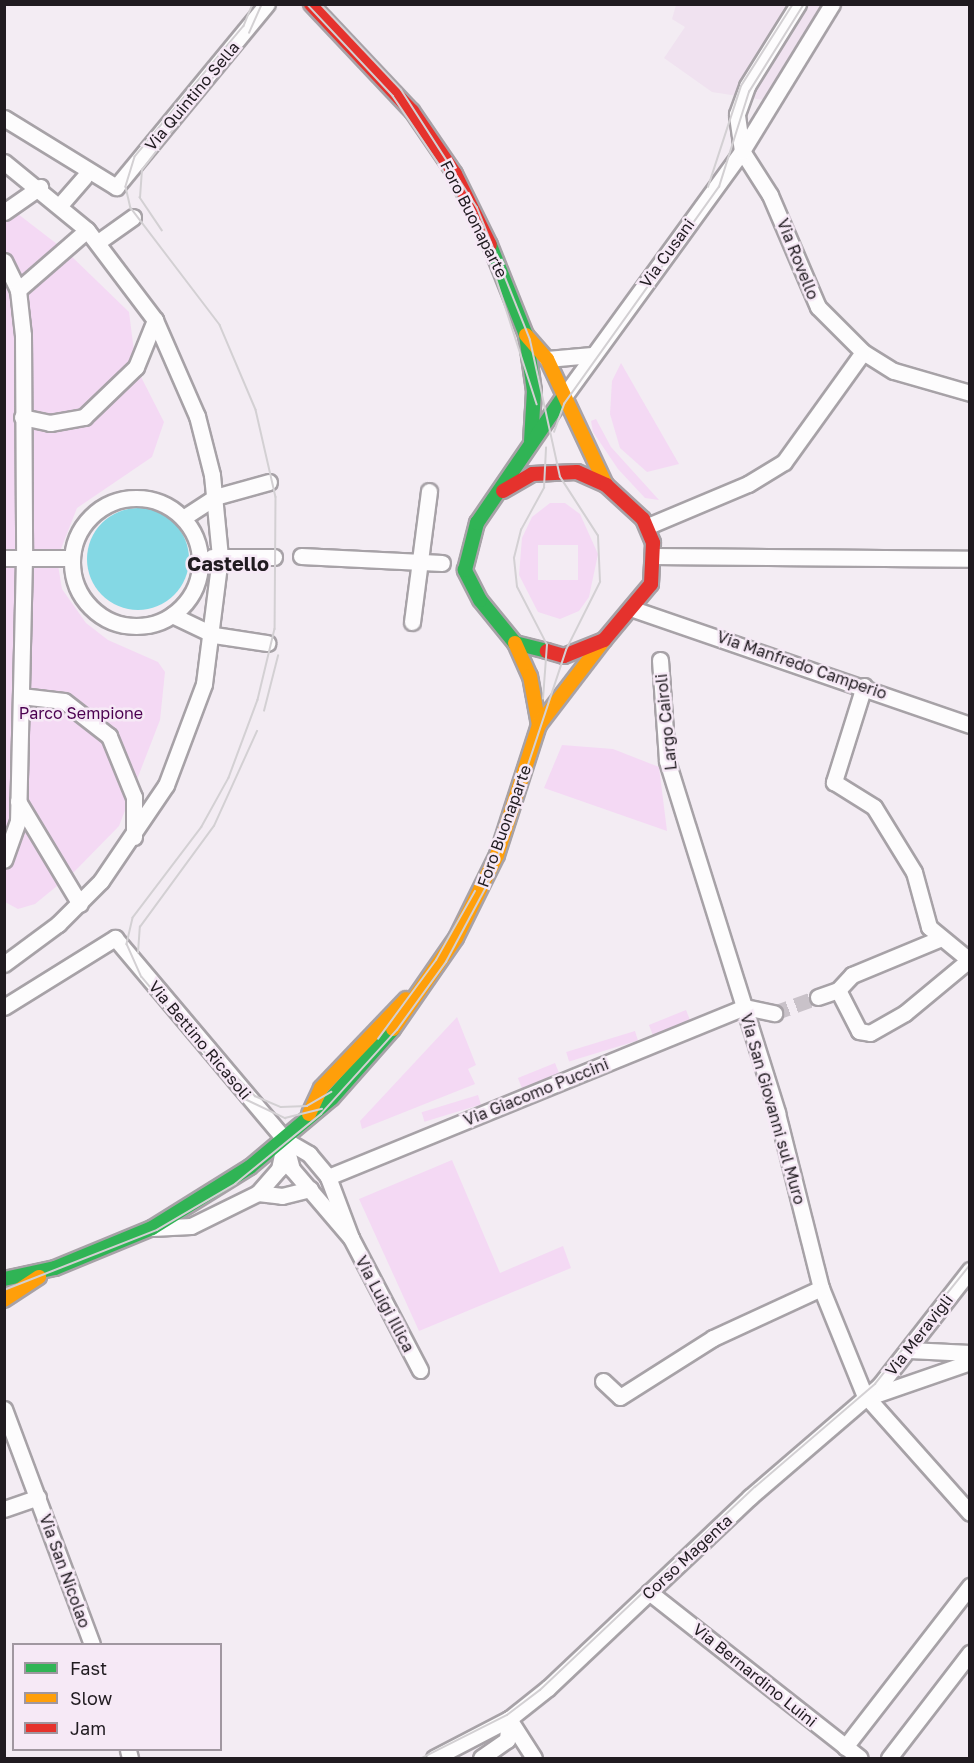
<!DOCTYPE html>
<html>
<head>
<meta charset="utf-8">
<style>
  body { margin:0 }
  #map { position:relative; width:974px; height:1763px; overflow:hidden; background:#f3ecf3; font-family:"Golos Text",sans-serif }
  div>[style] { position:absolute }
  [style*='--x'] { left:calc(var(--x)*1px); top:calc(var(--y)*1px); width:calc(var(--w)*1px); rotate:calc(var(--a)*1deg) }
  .built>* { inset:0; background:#f0e2f0 }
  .green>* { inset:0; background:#f4d9f4; transform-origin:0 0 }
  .water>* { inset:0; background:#84d8e4 }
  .round { border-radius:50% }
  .street-tunnel>* { height:15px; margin-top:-7.5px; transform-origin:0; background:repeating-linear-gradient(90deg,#c9c2c9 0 15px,transparent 0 23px) }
  .roads { filter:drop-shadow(2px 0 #a7a2a7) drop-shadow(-2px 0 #a7a2a7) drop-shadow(0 2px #a7a2a7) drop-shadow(0 -2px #a7a2a7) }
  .street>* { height:15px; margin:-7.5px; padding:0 7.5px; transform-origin:7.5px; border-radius:7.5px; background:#fdfcfd }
  .street>.ring { margin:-7.5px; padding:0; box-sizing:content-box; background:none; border:15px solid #fdfcfd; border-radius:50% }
  .fast>* { height:14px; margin:-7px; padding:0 7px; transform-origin:7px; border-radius:7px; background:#30b455 }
  .slow>* { height:14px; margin:-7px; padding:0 7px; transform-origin:7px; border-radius:7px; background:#ff9f0a }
  .jam>* { height:14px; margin:-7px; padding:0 7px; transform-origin:7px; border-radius:7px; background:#e5322d }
  .tram>* { height:1.5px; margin:-0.75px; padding:0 0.75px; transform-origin:0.75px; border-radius:0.75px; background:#d3d0d3 }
  span { translate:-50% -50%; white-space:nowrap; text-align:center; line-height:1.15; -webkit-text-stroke:5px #f6e9f6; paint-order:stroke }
  .street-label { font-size:16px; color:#201b20 }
  .park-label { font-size:16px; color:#4b0050 }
  .quarter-label { font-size:20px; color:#201b20; font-weight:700 }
  .frame { position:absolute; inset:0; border:6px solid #201b20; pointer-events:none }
  .legend { position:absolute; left:12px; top:1643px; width:210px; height:108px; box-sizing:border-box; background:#f6e9f6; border:2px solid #a097a0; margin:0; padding:8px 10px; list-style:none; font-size:18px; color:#201b20 }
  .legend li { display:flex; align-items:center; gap:12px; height:30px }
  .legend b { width:30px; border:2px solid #a097a0 }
</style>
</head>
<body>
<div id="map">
  <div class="built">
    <div style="clip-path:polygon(676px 5px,831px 5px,770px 101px,712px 92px,664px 58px,685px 27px,672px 19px)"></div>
  </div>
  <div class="green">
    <div style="clip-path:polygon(5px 204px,66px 251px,129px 312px,136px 367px,164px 422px,152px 457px,77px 508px,57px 559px,62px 589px,86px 623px,108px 640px,158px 662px,165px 672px,160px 720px,119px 826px,74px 872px,35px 904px,18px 909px,5px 902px)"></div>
    <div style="clip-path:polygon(621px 363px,679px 464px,647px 472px,620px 448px,610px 414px,612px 381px)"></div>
    <div style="clip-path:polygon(596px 419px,611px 447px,659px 500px,645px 498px,618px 469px,593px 432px,591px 421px)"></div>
    <div style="clip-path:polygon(evenodd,550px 503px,565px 503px,580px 514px,598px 554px,589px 597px,579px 611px,560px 619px,538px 612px,519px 575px,522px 538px,532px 517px,550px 503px,538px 545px,578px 545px,578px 580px,538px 580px,538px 545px)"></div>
    <div style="clip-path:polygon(562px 745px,613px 749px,659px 767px,667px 831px,544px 788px)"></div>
    <div style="left:686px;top:1010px;width:11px;height:40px;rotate:68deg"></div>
    <div style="clip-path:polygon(457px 1017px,476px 1065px,468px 1069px,475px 1084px,362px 1129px,360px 1121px)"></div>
    <div style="left:635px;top:1031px;width:10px;height:72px;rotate:73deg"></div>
    <div style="left:555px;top:1063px;width:11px;height:40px;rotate:68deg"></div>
    <div style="left:478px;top:1095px;width:10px;height:59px;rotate:73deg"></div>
    <div style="clip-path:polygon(452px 1160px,500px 1273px,563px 1246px,571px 1268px,419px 1331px,359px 1199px)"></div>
  </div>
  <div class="water">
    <div class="round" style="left:87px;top:508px;width:102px;height:102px"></div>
  </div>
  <div class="street-tunnel">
    <div style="--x:774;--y:1013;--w:47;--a:-20"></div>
  </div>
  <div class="roads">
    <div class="street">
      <div style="--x:4;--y:118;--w:132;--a:31.6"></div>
      <div style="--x:116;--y:187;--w:237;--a:-50.5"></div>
      <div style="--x:742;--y:151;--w:52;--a:57.5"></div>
      <div style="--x:770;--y:195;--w:122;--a:66.8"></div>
      <div style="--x:818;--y:307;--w:64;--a:45"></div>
      <div style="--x:863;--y:352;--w:36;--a:32"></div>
      <div style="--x:894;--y:371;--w:79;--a:16.1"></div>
      <div style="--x:742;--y:151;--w:37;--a:-98"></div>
      <div style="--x:737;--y:114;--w:30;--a:-70"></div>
      <div style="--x:747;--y:86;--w:97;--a:-58.1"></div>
      <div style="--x:4;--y:162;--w:107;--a:39.3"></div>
      <div style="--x:87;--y:230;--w:113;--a:52.9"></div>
      <div style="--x:155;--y:320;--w:105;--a:66.4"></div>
      <div style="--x:197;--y:416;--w:61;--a:75.7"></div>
      <div style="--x:212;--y:475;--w:82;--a:84.4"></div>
      <div style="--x:220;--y:557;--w:128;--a:97.2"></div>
      <div style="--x:204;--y:684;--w:108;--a:110.6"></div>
      <div style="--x:166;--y:785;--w:116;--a:124.1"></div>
      <div style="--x:101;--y:881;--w:61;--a:135"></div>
      <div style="--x:58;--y:924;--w:67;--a:143.5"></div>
      <div style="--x:60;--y:205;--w:37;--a:-49"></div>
      <div style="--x:4;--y:212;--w:44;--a:-34.8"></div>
      <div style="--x:98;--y:242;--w:43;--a:-35.5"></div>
      <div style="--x:4;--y:261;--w:32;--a:64"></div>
      <div style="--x:18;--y:290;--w:45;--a:83.7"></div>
      <div style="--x:23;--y:335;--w:223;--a:89.7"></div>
      <div style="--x:24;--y:558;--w:263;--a:91.3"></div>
      <div style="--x:18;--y:821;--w:41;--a:109.7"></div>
      <div style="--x:18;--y:290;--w:91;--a:-41"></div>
      <div style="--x:547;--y:359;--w:45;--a:-5.1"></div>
      <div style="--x:562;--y:399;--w:306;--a:-54"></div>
      <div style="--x:742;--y:151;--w:172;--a:-58.5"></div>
      <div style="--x:22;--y:417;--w:29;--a:12"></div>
      <div style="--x:50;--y:423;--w:35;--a:-10"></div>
      <div style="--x:84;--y:417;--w:72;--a:-43.9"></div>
      <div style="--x:136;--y:367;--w:51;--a:-68"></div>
      <div class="ring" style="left:72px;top:498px;width:113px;height:113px"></div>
      <div style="--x:183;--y:518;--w:38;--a:-33"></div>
      <div style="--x:215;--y:497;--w:56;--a:-15.5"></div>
      <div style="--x:648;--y:526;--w:108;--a:-22.8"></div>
      <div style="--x:748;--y:484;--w:42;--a:-31.4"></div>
      <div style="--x:784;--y:462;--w:135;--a:-54.3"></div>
      <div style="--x:301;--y:556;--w:141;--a:2.8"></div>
      <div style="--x:653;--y:556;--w:317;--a:0.5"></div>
      <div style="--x:212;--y:557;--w:62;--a:0"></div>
      <div style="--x:4;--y:558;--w:68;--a:0"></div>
      <div style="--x:633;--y:609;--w:356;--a:19"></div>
      <div style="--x:172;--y:615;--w:47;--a:25.5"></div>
      <div style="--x:214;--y:635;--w:54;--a:8.6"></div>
      <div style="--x:412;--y:622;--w:132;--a:-82.6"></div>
      <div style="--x:660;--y:660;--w:101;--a:86"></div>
      <div style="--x:667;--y:761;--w:369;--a:72.6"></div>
      <div style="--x:777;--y:1113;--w:180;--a:75.9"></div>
      <div style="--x:821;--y:1288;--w:114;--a:67.9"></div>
      <div style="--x:864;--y:1394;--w:159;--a:48.3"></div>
      <div style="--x:864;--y:686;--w:101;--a:107.4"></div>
      <div style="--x:834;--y:782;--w:47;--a:32"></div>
      <div style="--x:874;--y:807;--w:76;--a:58.4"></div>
      <div style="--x:914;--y:872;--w:57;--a:74.7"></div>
      <div style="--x:929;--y:927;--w:52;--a:39.5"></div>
      <div style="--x:21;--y:696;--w:43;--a:6.6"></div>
      <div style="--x:64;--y:701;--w:57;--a:37.9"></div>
      <div style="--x:109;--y:736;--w:66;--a:67.7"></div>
      <div style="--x:134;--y:797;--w:40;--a:90"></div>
      <div style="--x:18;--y:801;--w:120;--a:59"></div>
      <div style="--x:838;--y:990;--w:46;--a:62.9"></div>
      <div style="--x:859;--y:1031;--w:11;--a:10"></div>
      <div style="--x:870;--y:1033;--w:40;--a:-29.7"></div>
      <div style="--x:905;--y:1013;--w:85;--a:-39.7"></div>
      <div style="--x:818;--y:997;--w:21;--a:-19"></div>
      <div style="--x:838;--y:990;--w:21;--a:-47"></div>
      <div style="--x:852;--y:975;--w:94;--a:-22.5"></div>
      <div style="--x:4;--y:1007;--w:131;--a:-31.9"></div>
      <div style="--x:115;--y:938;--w:264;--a:49.9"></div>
      <div style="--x:285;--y:1140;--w:28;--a:30"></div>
      <div style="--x:309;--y:1154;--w:30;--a:50"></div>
      <div style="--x:328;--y:1177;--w:65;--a:69.3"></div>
      <div style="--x:351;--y:1238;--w:149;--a:62.4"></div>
      <div style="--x:745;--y:1007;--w:30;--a:12"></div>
      <div style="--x:286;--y:1147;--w:23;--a:75"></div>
      <div style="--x:292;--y:1169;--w:91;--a:49.5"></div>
      <div style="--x:328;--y:1177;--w:450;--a:-22.2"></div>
      <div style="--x:258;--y:1193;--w:24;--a:7"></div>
      <div style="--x:282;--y:1196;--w:29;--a:-14"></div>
      <div style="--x:152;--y:1228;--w:39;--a:-3"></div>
      <div style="--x:191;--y:1226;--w:75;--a:-26.2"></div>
      <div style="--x:258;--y:1193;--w:32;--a:-49"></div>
      <div style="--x:279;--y:1169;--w:30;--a:-78"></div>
      <div style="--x:909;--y:1350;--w:61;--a:2.8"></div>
      <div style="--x:603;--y:1381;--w:23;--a:43"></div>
      <div style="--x:620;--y:1397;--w:110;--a:-32.4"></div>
      <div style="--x:713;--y:1338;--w:119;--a:-24.8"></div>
      <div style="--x:872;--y:1396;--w:104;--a:-19.1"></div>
      <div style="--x:4;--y:1409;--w:251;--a:69.5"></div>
      <div style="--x:4;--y:1509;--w:36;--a:-19"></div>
      <div style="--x:649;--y:1592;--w:268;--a:38.2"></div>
      <div style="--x:509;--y:1719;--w:46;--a:57.3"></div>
      <div style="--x:845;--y:1747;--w:204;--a:-52.2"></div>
      <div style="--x:128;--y:1750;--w:8;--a:76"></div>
      <div style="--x:434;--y:1758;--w:85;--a:-27.5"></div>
      <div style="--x:509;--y:1719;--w:50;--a:-38.5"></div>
      <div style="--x:548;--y:1688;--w:278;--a:-43.4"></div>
      <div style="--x:750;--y:1497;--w:172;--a:-40.7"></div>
      <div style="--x:880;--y:1385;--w:146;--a:-52"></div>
      <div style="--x:481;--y:1758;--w:32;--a:-35"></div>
      <div style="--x:507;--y:1740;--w:21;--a:-85"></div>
      <div style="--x:889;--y:1758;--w:133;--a:-52.4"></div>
    </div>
    <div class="fast">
      <div style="--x:490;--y:245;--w:97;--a:68.2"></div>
      <div style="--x:526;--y:335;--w:57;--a:81.9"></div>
      <div style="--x:534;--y:391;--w:50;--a:93.4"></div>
      <div style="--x:547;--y:651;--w:33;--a:-166"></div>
      <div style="--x:515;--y:643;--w:55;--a:-129.1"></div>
      <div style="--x:480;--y:600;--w:34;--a:-117"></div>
      <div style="--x:465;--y:570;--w:49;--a:-75.7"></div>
      <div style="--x:477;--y:523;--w:150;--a:-55.6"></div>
      <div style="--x:4;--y:1279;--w:52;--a:-12.2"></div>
      <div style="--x:55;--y:1268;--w:105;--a:-22.4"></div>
      <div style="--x:152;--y:1228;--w:115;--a:-31.9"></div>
      <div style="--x:250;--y:1167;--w:107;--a:-40.1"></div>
      <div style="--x:332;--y:1098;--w:92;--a:-48.5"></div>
    </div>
    <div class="slow">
      <div style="--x:526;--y:335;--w:32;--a:49"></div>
      <div style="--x:547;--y:359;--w:139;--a:64.9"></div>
      <div style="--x:515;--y:643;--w:36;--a:66"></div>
      <div style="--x:530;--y:676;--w:50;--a:79.6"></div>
      <div style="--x:393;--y:1029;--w:111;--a:-55.3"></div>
      <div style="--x:456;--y:938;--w:93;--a:-63.7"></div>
      <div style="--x:497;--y:855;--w:137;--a:-72.1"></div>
      <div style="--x:539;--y:725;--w:107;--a:-52.6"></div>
      <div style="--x:309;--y:1114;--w:29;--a:-65"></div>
      <div style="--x:321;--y:1088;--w:123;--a:-46.3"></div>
      <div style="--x:4;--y:1300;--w:42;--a:-33.3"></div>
    </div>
    <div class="jam">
      <div style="--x:311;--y:4;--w:147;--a:46.7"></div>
      <div style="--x:412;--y:111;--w:76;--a:55.7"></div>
      <div style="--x:455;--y:174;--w:79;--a:63.8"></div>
      <div style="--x:503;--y:491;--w:34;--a:-30"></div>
      <div style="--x:532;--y:474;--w:45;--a:-2.5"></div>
      <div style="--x:577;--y:472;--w:32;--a:24"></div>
      <div style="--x:606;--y:485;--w:50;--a:42.6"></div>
      <div style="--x:643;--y:519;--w:26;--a:67"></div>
      <div style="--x:653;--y:543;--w:41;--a:92.8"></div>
      <div style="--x:651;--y:584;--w:73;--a:130"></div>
      <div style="--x:604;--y:640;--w:43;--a:158.2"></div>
      <div style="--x:564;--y:656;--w:18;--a:-164"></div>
    </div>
  </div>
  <div class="tram">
    <div style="--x:253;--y:4;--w:24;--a:112"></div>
    <div style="--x:244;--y:26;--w:170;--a:129.8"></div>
    <div style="--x:135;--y:157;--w:31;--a:107"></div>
    <div style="--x:126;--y:187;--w:22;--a:77"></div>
    <div style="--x:131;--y:208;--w:147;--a:52.7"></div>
    <div style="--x:220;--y:325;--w:92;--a:67"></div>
    <div style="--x:256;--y:410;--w:89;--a:77.1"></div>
    <div style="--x:276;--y:497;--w:132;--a:90.4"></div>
    <div style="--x:275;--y:629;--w:73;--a:103.5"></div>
    <div style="--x:258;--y:700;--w:83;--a:110.4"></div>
    <div style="--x:229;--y:778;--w:56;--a:118.9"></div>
    <div style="--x:202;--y:827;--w:114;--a:127.2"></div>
    <div style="--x:133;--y:918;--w:27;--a:103"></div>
    <div style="--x:127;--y:944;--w:36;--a:66"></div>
    <div style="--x:142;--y:977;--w:158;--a:50.1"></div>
    <div style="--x:243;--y:1098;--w:47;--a:25.5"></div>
    <div style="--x:285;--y:1118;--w:38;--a:-14"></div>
    <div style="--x:307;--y:4;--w:126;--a:46.9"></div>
    <div style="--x:393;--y:96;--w:89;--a:56"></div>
    <div style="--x:443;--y:170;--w:113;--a:63.2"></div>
    <div style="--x:494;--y:271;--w:140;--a:72.1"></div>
    <div style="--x:969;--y:4;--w:1;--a:45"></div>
    <div style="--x:249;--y:33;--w:32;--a:-66"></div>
    <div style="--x:708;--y:187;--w:106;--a:-71.9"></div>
    <div style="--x:741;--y:86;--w:97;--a:-57.6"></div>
    <div style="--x:162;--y:231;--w:40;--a:-124"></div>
    <div style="--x:140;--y:198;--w:28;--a:-86"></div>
    <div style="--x:142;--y:170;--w:131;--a:-52.4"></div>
    <div style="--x:554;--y:432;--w:30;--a:-70"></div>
    <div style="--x:564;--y:404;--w:267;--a:-54.5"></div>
    <div style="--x:719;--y:187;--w:100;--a:-72.5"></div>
    <div style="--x:749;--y:92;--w:104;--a:-58"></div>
    <div style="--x:543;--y:699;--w:54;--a:-85.8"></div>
    <div style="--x:547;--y:645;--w:65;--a:-117.3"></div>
    <div style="--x:517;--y:587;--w:29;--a:-96"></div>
    <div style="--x:514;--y:558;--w:29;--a:-76"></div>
    <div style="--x:521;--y:530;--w:48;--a:-61.3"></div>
    <div style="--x:544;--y:488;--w:40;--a:-87.1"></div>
    <div style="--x:264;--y:711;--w:57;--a:-75.7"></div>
    <div style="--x:138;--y:953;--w:26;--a:-86"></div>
    <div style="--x:140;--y:927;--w:125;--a:-53.8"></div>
    <div style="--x:214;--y:826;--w:104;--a:-65.6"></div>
    <div style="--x:378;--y:1039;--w:98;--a:-53.7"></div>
    <div style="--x:436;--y:960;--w:79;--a:-60.5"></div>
    <div style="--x:233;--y:1073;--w:32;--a:46"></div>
    <div style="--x:255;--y:1096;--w:28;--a:23"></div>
    <div style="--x:281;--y:1107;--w:26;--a:-2"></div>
    <div style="--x:307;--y:1106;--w:28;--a:-30"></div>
    <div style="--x:4;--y:1290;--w:164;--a:-21.4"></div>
    <div style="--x:157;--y:1230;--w:91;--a:-30.5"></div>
    <div style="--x:235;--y:1184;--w:111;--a:-39.1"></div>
    <div style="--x:321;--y:1114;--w:113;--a:-47.9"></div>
    <div style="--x:397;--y:1030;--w:84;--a:-54.2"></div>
    <div style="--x:446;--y:962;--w:93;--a:-61.8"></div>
    <div style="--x:490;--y:880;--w:242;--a:-71.7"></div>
    <div style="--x:566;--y:650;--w:76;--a:-63.4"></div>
    <div style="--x:600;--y:582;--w:46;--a:-92.5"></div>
    <div style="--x:598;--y:536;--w:70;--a:-122.8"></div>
    <div style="--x:560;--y:477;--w:140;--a:-102.4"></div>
    <div style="--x:530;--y:340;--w:142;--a:-111.9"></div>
    <div style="--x:477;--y:208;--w:140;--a:-122.8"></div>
    <div style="--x:401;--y:90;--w:118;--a:-133.3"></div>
    <div style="--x:422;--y:1758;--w:95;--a:-26.8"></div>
    <div style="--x:507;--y:1715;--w:41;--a:-37.1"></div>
    <div style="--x:540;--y:1690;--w:296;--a:-43.4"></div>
    <div style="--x:755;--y:1487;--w:158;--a:-40.6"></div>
    <div style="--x:875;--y:1384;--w:152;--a:-51.4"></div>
  </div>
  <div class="street-label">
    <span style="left:192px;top:96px;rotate:-50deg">Via Quintino Sella</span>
    <span style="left:474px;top:219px;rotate:63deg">Foro Buonaparte</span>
    <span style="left:667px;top:253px;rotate:-54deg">Via Cusani</span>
    <span style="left:798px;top:259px;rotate:68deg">Via Rovello</span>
    <span style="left:802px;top:665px;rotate:19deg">Via Manfredo Camperio</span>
    <span style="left:666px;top:722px;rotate:-96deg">Largo Cairoli</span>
    <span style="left:504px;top:826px;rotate:-70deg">Foro Buonaparte</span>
    <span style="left:200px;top:1040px;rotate:50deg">Via Bettino Ricasoli</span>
    <span style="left:536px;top:1092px;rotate:-22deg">Via Giacomo Puccini</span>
    <span style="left:773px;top:1109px;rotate:74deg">Via San Giovanni sul Muro</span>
    <span style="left:385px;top:1304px;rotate:62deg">Via Luigi Illica</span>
    <span style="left:919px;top:1335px;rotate:-52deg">Via Meravigli</span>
    <span style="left:687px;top:1557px;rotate:-43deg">Corso Magenta</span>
    <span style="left:65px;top:1571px;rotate:70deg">Via San Nicolao</span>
    <span style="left:755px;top:1675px;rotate:39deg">Via Bernardino Luini</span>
  </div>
  <div class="park-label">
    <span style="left:81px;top:713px">Parco Sempione</span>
  </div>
  <div class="quarter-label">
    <span style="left:228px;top:563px">Castello</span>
  </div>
  <div class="frame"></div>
  <ul class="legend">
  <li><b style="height:8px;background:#30b455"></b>Fast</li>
  <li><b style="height:8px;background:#ff9f0a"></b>Slow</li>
  <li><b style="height:8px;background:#e5322d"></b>Jam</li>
  </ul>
</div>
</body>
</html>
